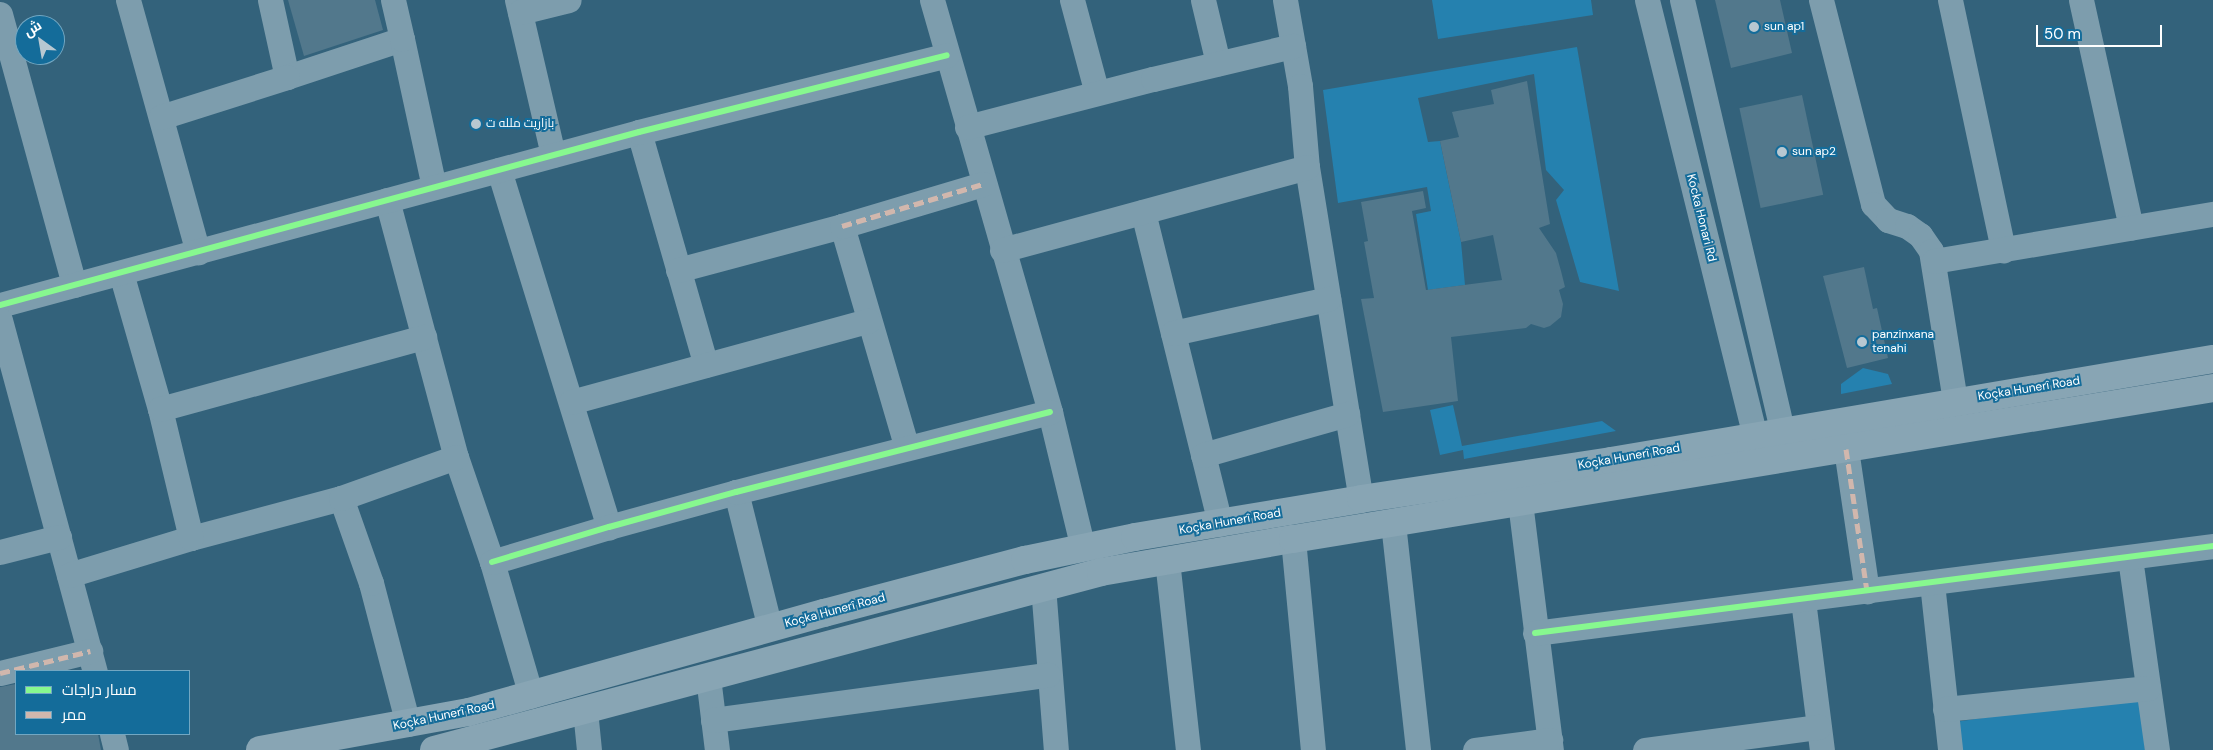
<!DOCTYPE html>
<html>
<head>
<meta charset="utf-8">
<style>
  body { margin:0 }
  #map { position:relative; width:2213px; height:750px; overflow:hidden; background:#33627b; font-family:"DM Sans",Cairo,sans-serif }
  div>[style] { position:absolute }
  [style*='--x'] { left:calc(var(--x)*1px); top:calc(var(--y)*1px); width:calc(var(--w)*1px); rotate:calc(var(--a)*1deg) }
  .green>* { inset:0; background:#2581af }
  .building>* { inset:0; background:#52788c; transform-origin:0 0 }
  .minor>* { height:25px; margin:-12.5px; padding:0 12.5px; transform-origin:12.5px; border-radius:12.5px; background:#7d9dad }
  .major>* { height:28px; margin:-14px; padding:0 14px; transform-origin:14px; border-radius:14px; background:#88a5b4 }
  .quiet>* { height:5px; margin-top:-2.5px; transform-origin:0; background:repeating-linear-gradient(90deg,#d1b7ad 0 10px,transparent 0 15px) }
  .cycleway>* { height:6px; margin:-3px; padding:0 3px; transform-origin:3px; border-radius:3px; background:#87f88f }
  .dots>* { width:14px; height:14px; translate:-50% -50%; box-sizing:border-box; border:2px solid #146c9a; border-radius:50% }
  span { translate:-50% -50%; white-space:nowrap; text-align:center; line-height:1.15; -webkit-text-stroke:4px #146c9a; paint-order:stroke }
  .poi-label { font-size:12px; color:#fff }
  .left { translate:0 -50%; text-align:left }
  .street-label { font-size:12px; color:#fff }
  .legend { position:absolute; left:15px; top:670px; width:175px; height:65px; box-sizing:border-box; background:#146c9a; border:1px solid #72a7c2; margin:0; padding:6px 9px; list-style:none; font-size:15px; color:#fff }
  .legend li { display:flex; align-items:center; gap:10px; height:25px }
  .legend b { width:25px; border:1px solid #72a7c2 }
  .north { position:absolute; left:15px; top:15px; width:50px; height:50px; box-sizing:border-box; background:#146c9a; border:1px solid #72a7c2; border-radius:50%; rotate:328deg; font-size:14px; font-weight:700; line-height:20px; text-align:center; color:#fff }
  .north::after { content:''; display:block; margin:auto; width:18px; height:22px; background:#b8c8d1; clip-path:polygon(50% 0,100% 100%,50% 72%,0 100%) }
  .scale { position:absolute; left:2036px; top:25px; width:126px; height:22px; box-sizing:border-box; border:2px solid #fff; border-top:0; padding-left:6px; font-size:15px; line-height:18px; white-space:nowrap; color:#fff; -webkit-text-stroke:4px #146c9a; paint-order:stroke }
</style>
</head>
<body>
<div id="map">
  <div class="green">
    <div style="clip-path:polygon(1432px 0,1591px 0,1593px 15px,1438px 39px)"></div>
    <div style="clip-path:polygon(1577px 47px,1619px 291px,1580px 282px,1556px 200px,1564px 190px,1546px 170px,1534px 74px,1418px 98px,1428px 142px,1440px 141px,1461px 242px,1465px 285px,1428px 290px,1416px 214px,1431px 211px,1427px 187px,1338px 203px,1323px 90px)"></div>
    <div style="clip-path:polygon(1863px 368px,1888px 374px,1892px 384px,1841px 394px,1841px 384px)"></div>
    <div style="clip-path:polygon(1453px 405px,1462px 446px,1602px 421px,1616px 431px,1464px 459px,1463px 450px,1440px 455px,1430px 410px)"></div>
    <div style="clip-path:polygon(2140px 695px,2145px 750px,1959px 750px,1955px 722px)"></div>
  </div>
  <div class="building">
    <div style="clip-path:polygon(288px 0,375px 0,383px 30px,304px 56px)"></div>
    <div style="clip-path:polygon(1715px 0,1780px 0,1792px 53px,1731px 68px)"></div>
    <div style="clip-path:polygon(1527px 81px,1550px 224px,1539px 228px,1556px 253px,1561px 271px,1565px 287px,1559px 290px,1563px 304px,1561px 317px,1550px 326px,1544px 328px,1531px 324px,1526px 328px,1451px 337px,1458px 401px,1383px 412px,1361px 299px,1374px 298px,1364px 242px,1368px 241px,1361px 202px,1423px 191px,1426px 208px,1412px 211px,1426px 290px,1502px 280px,1493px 235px,1461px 242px,1440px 141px,1459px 137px,1452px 112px,1494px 104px,1491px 90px)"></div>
    <div style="left:1802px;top:95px;width:102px;height:64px;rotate:78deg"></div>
    <div style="clip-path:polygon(1864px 267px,1873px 309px,1877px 308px,1888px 358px,1847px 368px,1823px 276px)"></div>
    <div style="clip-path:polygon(16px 684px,16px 734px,98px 734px,101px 750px,0 750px,0 687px)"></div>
  </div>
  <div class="minor">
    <div style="--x:128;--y:0;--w:262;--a:74.5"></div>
    <div style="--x:270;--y:0;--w:79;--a:77.6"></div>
    <div style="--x:287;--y:77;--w:121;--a:-18.3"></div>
    <div style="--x:402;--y:39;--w:151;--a:77.8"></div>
    <div style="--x:393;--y:0;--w:40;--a:77"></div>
    <div style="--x:517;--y:0;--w:159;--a:76.9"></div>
    <div style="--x:932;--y:0;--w:429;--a:74"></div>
    <div style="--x:1050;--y:412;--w:140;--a:76.4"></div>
    <div style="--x:1072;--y:0;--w:96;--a:75"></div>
    <div style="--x:1203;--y:0;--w:65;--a:76.6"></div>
    <div style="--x:1285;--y:0;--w:87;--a:80.1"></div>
    <div style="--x:1300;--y:86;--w:81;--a:85.1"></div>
    <div style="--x:1307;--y:167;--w:336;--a:80.8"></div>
    <div style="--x:1647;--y:0;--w:448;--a:76.1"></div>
    <div style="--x:1682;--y:0;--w:442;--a:76.9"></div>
    <div style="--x:1821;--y:0;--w:211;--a:75.7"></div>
    <div style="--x:1873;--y:204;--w:22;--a:47"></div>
    <div style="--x:1888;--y:220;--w:20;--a:18"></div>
    <div style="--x:1907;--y:226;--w:16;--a:35"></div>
    <div style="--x:1920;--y:235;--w:19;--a:55"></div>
    <div style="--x:1931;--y:251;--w:152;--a:80.9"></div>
    <div style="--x:1950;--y:0;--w:256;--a:78"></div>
    <div style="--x:2081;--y:0;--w:233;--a:77.6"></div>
    <div style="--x:520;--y:12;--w:50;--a:-13.8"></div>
    <div style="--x:0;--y:14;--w:281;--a:74.7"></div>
    <div style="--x:161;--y:117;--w:132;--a:-17.6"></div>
    <div style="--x:967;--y:127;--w:192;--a:-14.5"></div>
    <div style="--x:1153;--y:79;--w:144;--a:-13.3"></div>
    <div style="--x:639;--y:132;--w:242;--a:74"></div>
    <div style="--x:499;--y:170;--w:374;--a:72.9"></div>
    <div style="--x:387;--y:200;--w:266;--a:75"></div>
    <div style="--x:456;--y:457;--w:111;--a:71.1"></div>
    <div style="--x:492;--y:562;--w:139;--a:73.7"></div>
    <div style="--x:1143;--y:212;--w:321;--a:76.1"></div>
    <div style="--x:842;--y:226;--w:231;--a:73.7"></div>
    <div style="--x:1002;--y:250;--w:316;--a:-15.2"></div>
    <div style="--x:1934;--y:261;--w:283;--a:-9.6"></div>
    <div style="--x:678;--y:270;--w:170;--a:-15"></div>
    <div style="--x:842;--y:226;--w:147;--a:-16.6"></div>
    <div style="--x:121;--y:273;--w:141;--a:74"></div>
    <div style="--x:0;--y:305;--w:662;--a:-15.15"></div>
    <div style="--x:639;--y:132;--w:317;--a:-14"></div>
    <div style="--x:0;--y:320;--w:364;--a:74.9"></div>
    <div style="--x:1173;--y:333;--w:159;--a:-12.4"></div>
    <div style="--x:571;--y:402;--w:308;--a:-15.3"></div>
    <div style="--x:1846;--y:449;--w:144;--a:81.6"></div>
    <div style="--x:1203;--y:455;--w:150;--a:-15.9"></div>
    <div style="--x:736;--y:492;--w:140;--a:76"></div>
    <div style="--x:1520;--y:502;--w:250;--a:82.9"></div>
    <div style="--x:1393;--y:523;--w:228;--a:83.7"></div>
    <div style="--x:191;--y:538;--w:155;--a:-14.9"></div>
    <div style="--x:1293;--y:539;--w:212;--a:84.6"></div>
    <div style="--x:0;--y:552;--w:61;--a:-14.3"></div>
    <div style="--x:2130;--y:558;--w:194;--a:82"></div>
    <div style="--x:1167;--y:560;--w:191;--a:83.7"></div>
    <div style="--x:492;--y:562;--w:122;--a:-16.7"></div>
    <div style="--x:609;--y:527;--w:132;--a:-15.4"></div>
    <div style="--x:736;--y:492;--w:324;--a:-14.3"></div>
    <div style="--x:69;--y:575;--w:127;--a:-16.9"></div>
    <div style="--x:191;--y:538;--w:133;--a:-103.5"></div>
    <div style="--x:160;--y:409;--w:274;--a:-15.3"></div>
    <div style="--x:1932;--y:583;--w:168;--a:83.8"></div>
    <div style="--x:1043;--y:586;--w:165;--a:85.5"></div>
    <div style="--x:1803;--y:600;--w:151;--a:82.8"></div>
    <div style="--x:1535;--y:633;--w:684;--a:-7.31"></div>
    <div style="--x:0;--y:673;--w:93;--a:-13.7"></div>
    <div style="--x:708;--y:677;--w:74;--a:83"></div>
    <div style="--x:1945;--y:709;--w:204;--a:-5.9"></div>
    <div style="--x:585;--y:710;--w:40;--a:84.3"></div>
    <div style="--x:713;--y:720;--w:338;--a:-7.7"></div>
    <div style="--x:408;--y:724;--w:146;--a:-104.7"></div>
    <div style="--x:371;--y:583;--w:90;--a:-109.4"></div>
    <div style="--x:341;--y:498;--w:122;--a:-19.6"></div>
    <div style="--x:112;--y:734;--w:16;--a:76"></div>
    <div style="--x:1475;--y:750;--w:76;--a:-7.6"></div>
    <div style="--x:1645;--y:750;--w:175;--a:-7.6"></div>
  </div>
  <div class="major">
    <div style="--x:260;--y:750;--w:212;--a:-10.3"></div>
    <div style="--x:469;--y:712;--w:369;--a:-15.6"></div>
    <div style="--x:824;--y:613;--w:208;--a:-14.8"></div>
    <div style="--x:1025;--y:560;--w:112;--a:-11.8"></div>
    <div style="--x:1135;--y:537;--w:229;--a:-9.5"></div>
    <div style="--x:1361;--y:499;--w:253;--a:-8.6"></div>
    <div style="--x:1611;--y:461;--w:611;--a:-9.62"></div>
    <div style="--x:434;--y:750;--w:690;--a:-14.94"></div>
    <div style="--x:1101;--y:572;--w:195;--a:-9.8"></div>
    <div style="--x:1293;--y:539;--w:932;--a:-9.32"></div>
  </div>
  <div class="quiet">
    <div style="--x:842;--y:226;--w:147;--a:-16.6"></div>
    <div style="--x:1846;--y:449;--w:144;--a:81.6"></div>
    <div style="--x:0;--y:673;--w:93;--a:-13.7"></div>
  </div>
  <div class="cycleway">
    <div style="--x:0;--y:305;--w:662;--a:-15.15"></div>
    <div style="--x:639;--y:132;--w:317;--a:-14"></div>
    <div style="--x:492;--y:562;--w:122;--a:-16.7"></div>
    <div style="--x:609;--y:527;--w:132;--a:-15.4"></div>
    <div style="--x:736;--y:492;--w:324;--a:-14.3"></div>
    <div style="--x:1535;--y:633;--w:684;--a:-7.31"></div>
  </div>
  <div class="dots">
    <div style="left:1754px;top:27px;background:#b8c8d1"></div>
    <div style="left:476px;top:124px;background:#b8c8d1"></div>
    <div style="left:1782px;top:152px;background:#b8c8d1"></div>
    <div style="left:1862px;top:342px;background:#b8c8d1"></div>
  </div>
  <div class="poi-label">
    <span class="left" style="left:1764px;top:27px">sun ap1</span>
    <span class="left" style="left:486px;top:124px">بازاريت ملله ت</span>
    <span class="left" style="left:1792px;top:152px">sun ap2</span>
    <span class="left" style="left:1872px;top:342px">panzinxana<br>tenahi</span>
  </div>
  <div class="street-label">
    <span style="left:1701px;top:218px;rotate:76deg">Kocka Honari Rd</span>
    <span style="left:2029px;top:389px;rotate:-9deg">Koçka Hunerî Road</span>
    <span style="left:1629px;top:457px;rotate:-10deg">Koçka Hunerî Road</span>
    <span style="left:1230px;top:522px;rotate:-10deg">Koçka Hunerî Road</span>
    <span style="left:835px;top:611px;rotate:-15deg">Koçka Hunerî Road</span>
    <span style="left:444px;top:716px;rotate:-12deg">Koçka Hunerî Road</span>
  </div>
  <ul class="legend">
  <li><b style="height:6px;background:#87f88f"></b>مسار دراجات</li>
  <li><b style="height:6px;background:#d1b7ad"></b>ممر</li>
  </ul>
  <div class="north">ش</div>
  <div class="scale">50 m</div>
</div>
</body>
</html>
